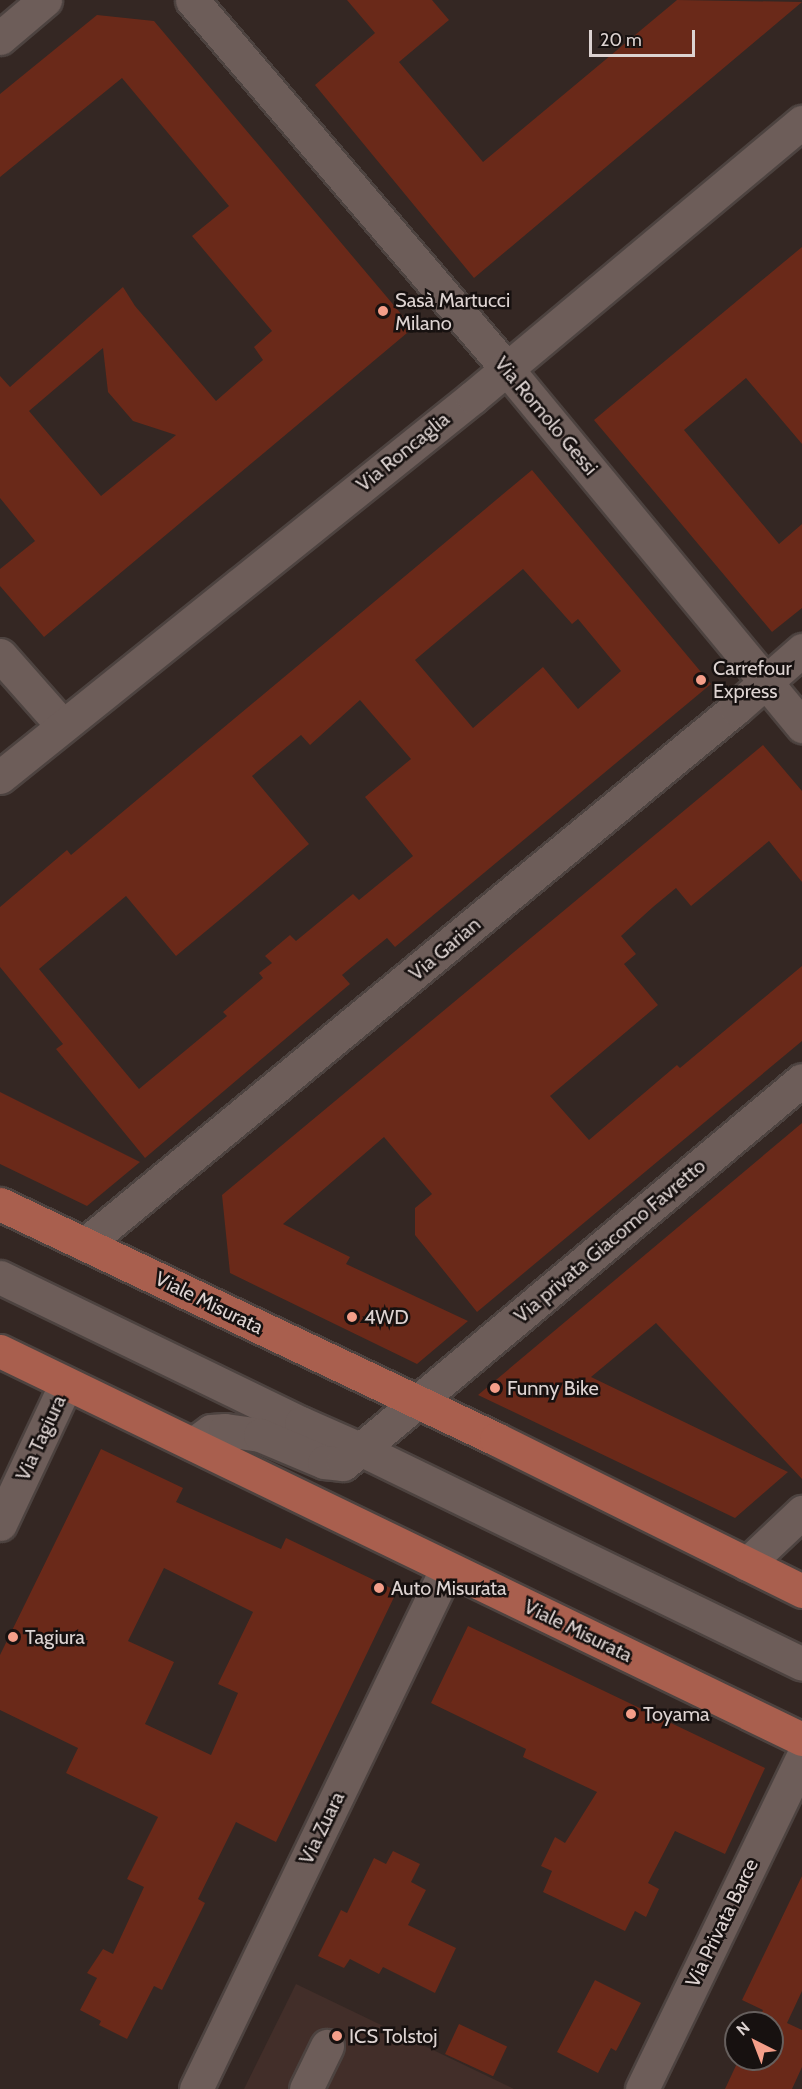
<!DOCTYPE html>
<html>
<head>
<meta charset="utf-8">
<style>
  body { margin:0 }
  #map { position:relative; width:802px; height:2089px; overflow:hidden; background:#342723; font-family:Cabin,sans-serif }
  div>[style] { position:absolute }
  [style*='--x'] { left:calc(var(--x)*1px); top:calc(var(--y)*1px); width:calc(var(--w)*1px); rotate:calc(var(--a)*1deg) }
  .built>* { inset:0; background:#422e29 }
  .building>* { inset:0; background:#6a2919; transform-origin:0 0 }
  .roads { filter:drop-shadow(2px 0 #4d4340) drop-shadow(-2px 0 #4d4340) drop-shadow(0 2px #4d4340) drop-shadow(0 -2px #4d4340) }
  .minor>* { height:33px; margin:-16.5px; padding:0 16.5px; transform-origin:16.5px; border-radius:16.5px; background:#6d5d59 }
  .major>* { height:33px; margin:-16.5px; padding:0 16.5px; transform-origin:16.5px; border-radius:16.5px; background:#a95f4e }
  .dots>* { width:16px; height:16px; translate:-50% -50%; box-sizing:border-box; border:3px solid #171110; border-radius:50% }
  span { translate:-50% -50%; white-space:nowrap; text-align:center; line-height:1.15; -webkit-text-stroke:5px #171110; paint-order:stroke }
  .poi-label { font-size:20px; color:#ddd3d1 }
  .left { translate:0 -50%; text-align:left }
  .street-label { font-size:20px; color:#ddd3d1 }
  .north { position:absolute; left:724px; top:2011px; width:60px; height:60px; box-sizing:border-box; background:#171110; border:2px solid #665f5d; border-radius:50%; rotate:318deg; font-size:16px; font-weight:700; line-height:24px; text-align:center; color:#ddd3d1 }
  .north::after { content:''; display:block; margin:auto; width:21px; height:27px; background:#f49e89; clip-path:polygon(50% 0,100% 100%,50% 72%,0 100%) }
  .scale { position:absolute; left:589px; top:30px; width:106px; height:27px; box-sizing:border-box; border:3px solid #ddd3d1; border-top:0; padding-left:8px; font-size:18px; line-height:21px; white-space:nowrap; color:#ddd3d1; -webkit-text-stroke:4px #171110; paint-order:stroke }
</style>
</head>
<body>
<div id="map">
  <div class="built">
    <div style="clip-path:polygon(296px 1984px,514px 2089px,244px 2089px)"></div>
  </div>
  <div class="building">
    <div style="clip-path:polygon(347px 0,432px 0,449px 20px,399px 62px,483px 162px,677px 0,802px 2px,474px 278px,315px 85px,375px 33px)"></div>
    <div style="clip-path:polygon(evenodd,97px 15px,154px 21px,413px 328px,44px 637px,0 586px,0 569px,35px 541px,0 498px,0 376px,10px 387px,123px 287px,135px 306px,216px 401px,263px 360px,254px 347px,272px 331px,192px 236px,229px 206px,122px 78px,0 177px,0 94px,97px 15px,103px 348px,108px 392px,133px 421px,176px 435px,101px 496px,29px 411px,103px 348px)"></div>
    <div style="clip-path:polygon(802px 247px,802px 444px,746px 378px,684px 430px,779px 544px,802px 524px,802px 608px,772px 632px,594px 420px)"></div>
    <div style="clip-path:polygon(evenodd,532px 470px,711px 684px,395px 947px,387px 938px,366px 955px,342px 975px,350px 984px,145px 1158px,56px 1049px,63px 1044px,0 967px,0 907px,67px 850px,71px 855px,532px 470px,523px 569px,572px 624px,578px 619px,621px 671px,578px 709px,543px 667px,473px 728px,415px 660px,523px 569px,532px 470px,360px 700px,411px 759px,365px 797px,413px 856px,359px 900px,353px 894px,296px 941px,290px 935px,265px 956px,272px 963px,259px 973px,263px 978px,223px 1012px,227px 1016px,139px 1089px,39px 969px,126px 896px,176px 956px,241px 902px,309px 844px,252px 776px,301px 735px,310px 745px,360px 700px)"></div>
    <div style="clip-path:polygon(763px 745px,802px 791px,802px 882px,769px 841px,691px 906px,676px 888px,653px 907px,621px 936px,636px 954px,624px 964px,658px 1005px,550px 1096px,589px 1140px,677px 1065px,680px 1068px,802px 966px,802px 1041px,477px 1312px,415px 1235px,415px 1208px,432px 1194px,384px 1137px,283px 1224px,350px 1257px,346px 1264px,468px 1321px,417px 1364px,230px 1273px,222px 1195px)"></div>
    <div style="clip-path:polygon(0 1092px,140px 1162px,87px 1206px,0 1164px)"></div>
    <div style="clip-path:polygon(802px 1123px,802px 1479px,656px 1323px,591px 1377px,788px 1472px,735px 1518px,478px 1395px)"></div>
    <div style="clip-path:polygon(evenodd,101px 1449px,183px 1488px,176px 1502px,281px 1549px,286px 1538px,397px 1591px,276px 1842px,236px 1822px,198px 1899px,205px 1903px,162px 1990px,154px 1986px,127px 2039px,99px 2025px,101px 2021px,80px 2010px,97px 1978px,87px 1973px,103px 1949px,113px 1954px,144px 1887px,127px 1879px,158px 1817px,66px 1773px,78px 1748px,0 1710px,0 1655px,101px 1449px,164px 1568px,253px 1612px,218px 1684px,238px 1693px,211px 1755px,145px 1724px,174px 1662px,128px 1641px,164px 1568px)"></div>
    <div style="clip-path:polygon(468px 1626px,765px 1768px,725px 1854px,675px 1831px,648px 1883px,659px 1889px,646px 1917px,635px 1911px,625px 1931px,543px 1892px,552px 1871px,541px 1866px,555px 1837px,565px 1843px,597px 1792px,523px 1757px,526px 1749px,431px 1703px)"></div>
    <div style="clip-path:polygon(393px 1851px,420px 1864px,411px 1882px,426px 1890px,408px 1925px,456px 1948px,435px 1993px,383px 1967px,379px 1974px,350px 1959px,344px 1968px,318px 1956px,341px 1910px,347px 1913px,374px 1858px,386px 1864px)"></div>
    <div style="clip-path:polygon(802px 1876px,802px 1991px,787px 2023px,802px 2030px,802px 2067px,792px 2089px,725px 2089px,739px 2059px,772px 2059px,772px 2023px,757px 2023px,763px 2010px,742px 2000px)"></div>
    <div style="clip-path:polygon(595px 1980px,641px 2003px,616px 2051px,611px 2048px,598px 2073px,557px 2052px)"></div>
    <div style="left:459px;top:2024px;width:53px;height:33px;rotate:25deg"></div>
  </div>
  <div class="roads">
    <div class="minor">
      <div style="--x:192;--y:0;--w:484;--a:49.5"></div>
      <div style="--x:506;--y:368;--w:465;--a:50.4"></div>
      <div style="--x:0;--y:38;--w:59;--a:-40.2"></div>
      <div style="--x:0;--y:655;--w:94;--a:48.5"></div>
      <div style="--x:0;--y:777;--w:607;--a:-38.78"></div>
      <div style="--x:473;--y:397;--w:429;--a:-39.9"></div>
      <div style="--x:85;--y:1244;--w:843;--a:-39.47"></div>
      <div style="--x:736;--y:708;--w:88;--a:-41.3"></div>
      <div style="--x:0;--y:1277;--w:335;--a:25.9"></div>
      <div style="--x:301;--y:1423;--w:67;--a:23.9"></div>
      <div style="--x:362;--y:1450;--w:489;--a:25.9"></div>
      <div style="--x:193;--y:1444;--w:22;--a:-36"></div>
      <div style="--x:211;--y:1431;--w:14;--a:-4"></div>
      <div style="--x:225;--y:1430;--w:35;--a:8"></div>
      <div style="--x:260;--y:1435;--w:69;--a:22.9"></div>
      <div style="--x:324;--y:1462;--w:19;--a:6"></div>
      <div style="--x:343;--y:1464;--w:598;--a:-39.92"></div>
      <div style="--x:0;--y:1524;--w:155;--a:-64.8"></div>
      <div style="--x:747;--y:1564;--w:76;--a:-43.4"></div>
      <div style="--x:196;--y:2089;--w:578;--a:-64.28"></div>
      <div style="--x:306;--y:2089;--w:48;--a:-64"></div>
      <div style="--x:642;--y:2089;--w:368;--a:-64.2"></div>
    </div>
    <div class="major">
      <div style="--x:0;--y:1204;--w:549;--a:25.35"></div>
      <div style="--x:496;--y:1439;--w:342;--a:26.4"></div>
      <div style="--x:0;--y:1351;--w:891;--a:25.82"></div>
    </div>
  </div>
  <div class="dots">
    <div style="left:383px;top:311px;background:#f49e89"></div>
    <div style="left:701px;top:680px;background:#f49e89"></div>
    <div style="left:352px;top:1317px;background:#f49e89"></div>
    <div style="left:495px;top:1388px;background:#f49e89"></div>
    <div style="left:379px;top:1588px;background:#f49e89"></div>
    <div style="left:13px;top:1637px;background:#f49e89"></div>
    <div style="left:631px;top:1714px;background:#f49e89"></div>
    <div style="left:337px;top:2036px;background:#f49e89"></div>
  </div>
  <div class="poi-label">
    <span class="left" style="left:395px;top:312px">Sasà Martucci<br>Milano</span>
    <span class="left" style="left:713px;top:680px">Carrefour<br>Express</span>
    <span class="left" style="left:364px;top:1317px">4WD</span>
    <span class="left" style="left:507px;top:1388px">Funny Bike</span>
    <span class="left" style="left:391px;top:1588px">Auto Misurata</span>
    <span class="left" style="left:25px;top:1637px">Tagiura</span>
    <span class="left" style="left:643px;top:1714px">Toyama</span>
    <span class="left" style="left:349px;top:2036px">ICS Tolstoj</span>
  </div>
  <div class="street-label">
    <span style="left:546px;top:416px;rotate:50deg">Via Romolo Gessi</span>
    <span style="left:403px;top:452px;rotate:-39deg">Via Roncaglia</span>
    <span style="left:445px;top:949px;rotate:-40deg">Via Garian</span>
    <span style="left:610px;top:1241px;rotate:-40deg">Via privata Giacomo Favretto</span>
    <span style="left:209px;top:1303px;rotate:26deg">Viale Misurata</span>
    <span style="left:41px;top:1438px;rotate:-65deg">Via Tagiura</span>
    <span style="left:578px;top:1631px;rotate:26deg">Viale Misurata</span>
    <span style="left:322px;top:1828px;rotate:-64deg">Via Zuara</span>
    <span style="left:722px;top:1923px;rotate:-64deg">Via Privata Barce</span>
  </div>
  <div class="north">N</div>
  <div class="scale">20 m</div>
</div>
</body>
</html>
